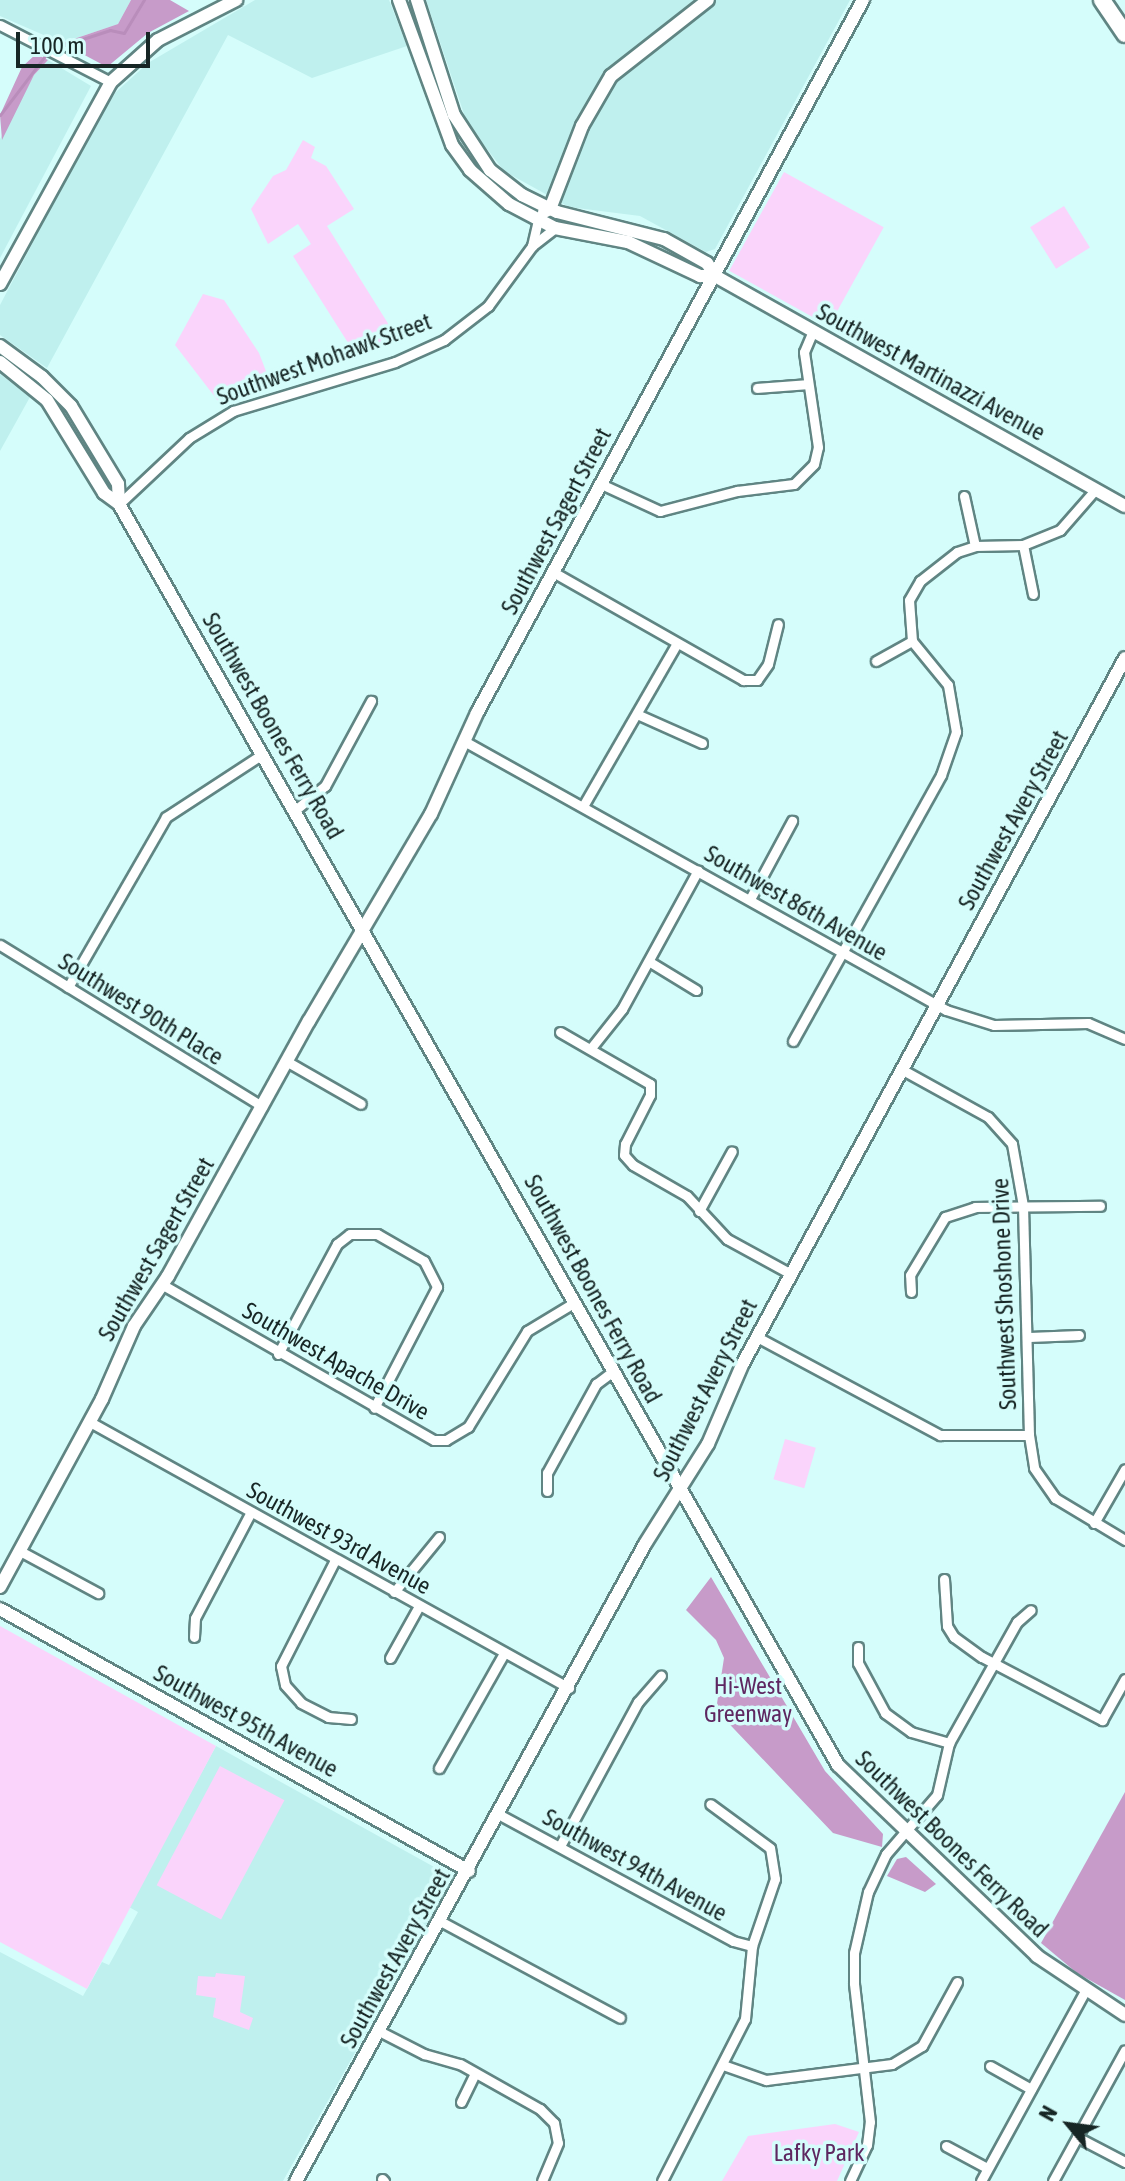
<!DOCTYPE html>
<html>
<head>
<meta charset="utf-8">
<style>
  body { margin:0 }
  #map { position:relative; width:1125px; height:2181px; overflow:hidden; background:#d5fdfb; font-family:"Asap Condensed",sans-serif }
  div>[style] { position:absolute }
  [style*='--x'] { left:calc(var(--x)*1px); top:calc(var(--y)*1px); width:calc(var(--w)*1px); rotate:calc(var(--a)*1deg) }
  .built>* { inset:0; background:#bff0ee }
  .green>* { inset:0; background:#fad4fb; transform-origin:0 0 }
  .forest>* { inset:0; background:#c79bc9 }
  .stream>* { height:3px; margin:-1.5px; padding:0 1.5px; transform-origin:1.5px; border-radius:1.5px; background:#b98dbb }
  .roads { filter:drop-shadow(2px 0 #608583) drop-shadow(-2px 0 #608583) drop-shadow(0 2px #608583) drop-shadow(0 -2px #608583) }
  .street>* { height:9px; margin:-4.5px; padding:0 4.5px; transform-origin:4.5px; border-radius:4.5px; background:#fff }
  .secondary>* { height:12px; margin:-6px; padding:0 6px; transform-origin:6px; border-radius:6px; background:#fff }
  .highway>* { height:16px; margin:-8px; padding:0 8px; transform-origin:8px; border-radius:8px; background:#fff }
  span { translate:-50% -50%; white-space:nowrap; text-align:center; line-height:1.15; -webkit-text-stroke:7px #d5fdfb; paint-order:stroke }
  .street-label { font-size:24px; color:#172625 }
  .park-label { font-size:24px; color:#5e2761 }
  .north { position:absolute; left:1029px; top:2085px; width:80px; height:80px; -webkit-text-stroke:6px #d5fdfb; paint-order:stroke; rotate:299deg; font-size:22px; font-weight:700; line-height:32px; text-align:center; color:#172625 }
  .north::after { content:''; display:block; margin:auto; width:28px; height:36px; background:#172625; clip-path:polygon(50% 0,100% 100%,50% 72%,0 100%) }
  .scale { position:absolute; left:16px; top:32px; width:134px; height:36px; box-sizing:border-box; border:4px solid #172625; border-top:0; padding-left:10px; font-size:24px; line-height:28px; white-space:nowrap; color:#172625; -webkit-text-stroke:6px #d5fdfb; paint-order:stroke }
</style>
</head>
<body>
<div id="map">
  <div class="built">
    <div style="clip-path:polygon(0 0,131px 0,118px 24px,62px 43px,0 16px)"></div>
    <div style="clip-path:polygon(255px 0,389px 0,407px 46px,312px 78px,228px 35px,47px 368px,0 335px,0 305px,95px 125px,116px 92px,148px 63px)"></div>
    <div style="clip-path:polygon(426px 0,850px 0,715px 249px,706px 252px,640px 216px,569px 207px,504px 171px,467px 123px)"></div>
    <div style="clip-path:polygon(48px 60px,91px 86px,0 258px,0 139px,34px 75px)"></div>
    <div style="clip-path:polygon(0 374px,30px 397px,0 451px)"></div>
    <div style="clip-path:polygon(216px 1746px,445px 1873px,449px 1885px,283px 2181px,0 2181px,0 1952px,83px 1996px,102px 1962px,109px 1965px,138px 1912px,129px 1907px)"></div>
  </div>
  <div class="green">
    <div style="clip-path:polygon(303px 140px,315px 147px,311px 158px,326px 166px,354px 209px,327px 226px,399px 341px,357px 357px,293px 256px,311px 244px,298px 224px,268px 244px,251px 209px,273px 176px,286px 170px)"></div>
    <div style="left:784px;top:172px;width:114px;height:113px;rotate:29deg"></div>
    <div style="left:1064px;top:206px;width:49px;height:40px;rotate:58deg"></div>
    <div style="clip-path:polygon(203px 294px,224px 300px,259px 353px,269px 379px,218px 401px,175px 345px)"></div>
    <div style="left:785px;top:1439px;width:32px;height:42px;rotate:16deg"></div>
    <div style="clip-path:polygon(0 1626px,216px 1746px,87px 1989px,0 1942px)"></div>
    <div style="left:220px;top:1766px;width:73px;height:135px;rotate:28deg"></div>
    <div style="clip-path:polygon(216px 1973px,245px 1976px,240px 2012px,253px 2018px,249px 2030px,213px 2017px,216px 1998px,196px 1995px,198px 1976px,215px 1977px)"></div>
    <div style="clip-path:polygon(835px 2124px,859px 2132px,837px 2181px,722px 2181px,748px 2136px)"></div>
  </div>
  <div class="forest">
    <div style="clip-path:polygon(131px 0,170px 0,189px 11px,148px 33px,107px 67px,62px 43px,118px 24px)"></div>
    <div style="clip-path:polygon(36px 54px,48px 60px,34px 75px,2px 140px,0 115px,22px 67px)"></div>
    <div style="clip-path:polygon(711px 1577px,825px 1771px,883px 1834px,882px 1847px,833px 1833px,716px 1710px,724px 1658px,716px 1640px,686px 1610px)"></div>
    <div style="clip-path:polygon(1125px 1792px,1125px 2000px,1077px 1973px,1041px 1943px)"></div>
    <div style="clip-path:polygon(906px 1857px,936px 1884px,925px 1892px,887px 1876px,897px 1859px)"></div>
  </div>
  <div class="stream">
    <div style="--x:55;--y:48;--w:58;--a:-18.1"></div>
    <div style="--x:110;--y:30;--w:14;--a:12"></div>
    <div style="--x:124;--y:33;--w:39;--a:-59"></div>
    <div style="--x:0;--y:115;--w:79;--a:-52.7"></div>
  </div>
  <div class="roads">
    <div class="street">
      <div style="--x:0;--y:25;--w:125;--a:27.2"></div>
      <div style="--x:532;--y:246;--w:26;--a:-77"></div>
      <div style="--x:757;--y:388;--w:51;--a:-4.5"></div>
      <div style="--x:601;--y:484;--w:65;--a:24.6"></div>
      <div style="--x:660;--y:511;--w:80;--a:-14.6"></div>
      <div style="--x:737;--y:491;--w:57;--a:-7"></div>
      <div style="--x:794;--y:484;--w:28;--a:-45"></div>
      <div style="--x:814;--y:464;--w:17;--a:-77"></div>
      <div style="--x:818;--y:447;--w:96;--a:-98.4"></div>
      <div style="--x:804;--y:352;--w:23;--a:-67"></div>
      <div style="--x:964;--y:496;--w:51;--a:77.6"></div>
      <div style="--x:119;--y:504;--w:96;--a:-43.3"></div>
      <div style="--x:189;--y:438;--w:52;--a:-31.5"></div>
      <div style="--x:233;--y:411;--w:169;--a:-16.8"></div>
      <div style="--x:395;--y:362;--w:54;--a:-24.2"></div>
      <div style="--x:444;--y:340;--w:56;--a:-37.7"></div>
      <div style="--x:488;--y:306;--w:74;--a:-53.7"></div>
      <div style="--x:532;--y:246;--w:29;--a:-38"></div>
      <div style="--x:1023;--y:545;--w:50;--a:78.5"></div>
      <div style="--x:553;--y:572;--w:219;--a:29.6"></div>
      <div style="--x:743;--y:680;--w:14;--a:0"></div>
      <div style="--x:757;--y:680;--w:19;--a:-55"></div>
      <div style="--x:768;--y:664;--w:41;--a:-76"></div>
      <div style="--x:876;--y:661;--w:41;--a:-29.1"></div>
      <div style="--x:639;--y:715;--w:69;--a:24"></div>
      <div style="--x:464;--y:741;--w:552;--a:29.17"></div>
      <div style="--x:946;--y:1010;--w:50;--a:17.4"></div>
      <div style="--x:994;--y:1025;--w:94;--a:-1.2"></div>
      <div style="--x:1088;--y:1023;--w:40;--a:23.4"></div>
      <div style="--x:583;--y:806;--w:188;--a:-60"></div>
      <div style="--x:294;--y:811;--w:40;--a:-39"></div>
      <div style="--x:325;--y:786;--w:97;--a:-61.6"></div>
      <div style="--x:750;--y:899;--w:89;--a:-61.7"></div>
      <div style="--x:0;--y:945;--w:308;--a:31.6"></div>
      <div style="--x:650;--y:962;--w:54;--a:31.3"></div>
      <div style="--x:68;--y:987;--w:196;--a:-60"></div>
      <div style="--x:166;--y:817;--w:113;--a:-33.1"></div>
      <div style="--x:560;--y:1032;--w:104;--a:30"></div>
      <div style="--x:650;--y:1084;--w:11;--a:90"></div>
      <div style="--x:650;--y:1095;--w:55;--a:117"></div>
      <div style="--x:625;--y:1144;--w:11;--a:95"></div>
      <div style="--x:624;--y:1155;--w:13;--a:48"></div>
      <div style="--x:633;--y:1165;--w:62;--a:29.9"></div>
      <div style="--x:687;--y:1196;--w:59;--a:47.1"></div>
      <div style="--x:727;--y:1239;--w:73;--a:28.7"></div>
      <div style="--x:793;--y:1041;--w:304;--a:-60.9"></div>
      <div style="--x:941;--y:775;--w:46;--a:-70.8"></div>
      <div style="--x:956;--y:732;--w:48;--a:-99.7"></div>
      <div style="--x:948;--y:685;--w:57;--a:-129.3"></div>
      <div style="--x:912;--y:641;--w:41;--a:-94.2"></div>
      <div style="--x:909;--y:600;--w:22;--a:-60"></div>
      <div style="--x:920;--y:581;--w:47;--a:-38.1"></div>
      <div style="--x:957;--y:552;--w:19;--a:-18"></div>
      <div style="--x:975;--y:546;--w:48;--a:-1.2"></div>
      <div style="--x:1023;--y:545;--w:40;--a:-22"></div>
      <div style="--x:1060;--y:530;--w:53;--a:-48.8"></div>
      <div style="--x:591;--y:1048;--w:50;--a:-51.5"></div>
      <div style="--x:622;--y:1009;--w:158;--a:-61.3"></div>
      <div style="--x:286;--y:1061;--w:86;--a:29.8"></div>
      <div style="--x:901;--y:1069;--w:99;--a:28.9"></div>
      <div style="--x:988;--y:1117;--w:36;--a:48"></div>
      <div style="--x:1012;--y:1144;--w:63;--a:79.9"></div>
      <div style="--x:1023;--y:1206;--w:229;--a:88.5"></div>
      <div style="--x:699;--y:1211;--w:68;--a:-61.2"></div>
      <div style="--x:163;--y:1285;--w:312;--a:29.8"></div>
      <div style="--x:434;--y:1440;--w:12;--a:0"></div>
      <div style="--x:446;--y:1440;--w:26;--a:-31"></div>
      <div style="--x:468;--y:1427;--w:113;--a:-58.4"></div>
      <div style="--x:527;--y:1331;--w:56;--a:-31.1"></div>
      <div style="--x:911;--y:1292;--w:17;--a:-93"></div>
      <div style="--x:910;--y:1275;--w:68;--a:-58.9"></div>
      <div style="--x:945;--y:1217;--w:32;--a:-18"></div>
      <div style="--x:975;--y:1207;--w:125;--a:-0.5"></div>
      <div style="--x:757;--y:1337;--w:208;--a:28.2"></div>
      <div style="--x:940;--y:1435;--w:89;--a:0"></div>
      <div style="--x:1029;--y:1435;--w:33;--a:81"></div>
      <div style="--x:1034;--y:1468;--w:37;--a:55"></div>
      <div style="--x:1055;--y:1498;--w:82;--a:31"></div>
      <div style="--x:1029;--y:1337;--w:50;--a:-2.3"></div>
      <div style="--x:278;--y:1354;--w:125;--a:-61.8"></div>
      <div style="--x:337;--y:1244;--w:16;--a:-38"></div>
      <div style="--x:350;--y:1234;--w:27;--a:0"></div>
      <div style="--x:377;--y:1234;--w:54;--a:29.9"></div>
      <div style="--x:424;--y:1261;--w:29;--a:63"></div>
      <div style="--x:437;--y:1287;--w:136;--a:117.5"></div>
      <div style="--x:90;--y:1422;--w:548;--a:29.04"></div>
      <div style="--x:547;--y:1491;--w:18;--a:-90"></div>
      <div style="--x:547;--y:1473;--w:102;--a:-61.2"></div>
      <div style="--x:596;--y:1384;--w:21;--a:-37"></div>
      <div style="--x:1094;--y:1523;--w:62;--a:-60.1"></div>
      <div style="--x:20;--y:1551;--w:89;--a:28.3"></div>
      <div style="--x:335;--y:1560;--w:119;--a:117"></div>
      <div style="--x:281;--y:1666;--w:19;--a:78"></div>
      <div style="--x:285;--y:1685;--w:24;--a:48"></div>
      <div style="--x:301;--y:1703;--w:30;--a:27"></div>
      <div style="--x:328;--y:1717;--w:23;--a:5"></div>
      <div style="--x:944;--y:1579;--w:47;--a:86.3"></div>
      <div style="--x:947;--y:1626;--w:13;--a:58"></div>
      <div style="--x:954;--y:1637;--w:34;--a:36"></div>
      <div style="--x:982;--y:1657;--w:136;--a:27.7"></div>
      <div style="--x:1102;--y:1720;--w:47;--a:-60.7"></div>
      <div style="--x:394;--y:1592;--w:71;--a:-50.7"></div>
      <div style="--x:194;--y:1637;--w:19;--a:-87"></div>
      <div style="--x:195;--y:1618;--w:120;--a:-62.2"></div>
      <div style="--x:858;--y:1647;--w:16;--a:90"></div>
      <div style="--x:858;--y:1663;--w:57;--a:61.6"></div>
      <div style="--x:885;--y:1713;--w:32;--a:36"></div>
      <div style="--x:911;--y:1732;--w:40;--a:16"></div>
      <div style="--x:390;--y:1658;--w:60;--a:-60.9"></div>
      <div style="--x:439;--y:1768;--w:132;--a:-60.5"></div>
      <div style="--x:500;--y:1815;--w:265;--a:28.4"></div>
      <div style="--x:733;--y:1941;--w:20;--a:15"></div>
      <div style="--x:560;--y:1846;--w:164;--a:-61.6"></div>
      <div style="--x:638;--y:1702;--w:35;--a:-49"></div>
      <div style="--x:442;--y:1922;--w:202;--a:28.3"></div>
      <div style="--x:379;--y:2031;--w:51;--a:27.1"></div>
      <div style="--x:424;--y:2054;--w:37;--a:16"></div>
      <div style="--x:460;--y:2064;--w:92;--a:29.4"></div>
      <div style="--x:540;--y:2109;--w:20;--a:45"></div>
      <div style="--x:554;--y:2123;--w:20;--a:79"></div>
      <div style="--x:558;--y:2143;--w:41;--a:112.8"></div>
      <div style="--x:723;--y:2065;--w:46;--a:19.2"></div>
      <div style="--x:766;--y:2080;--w:127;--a:-7.2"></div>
      <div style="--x:892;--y:2064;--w:35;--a:-31"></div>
      <div style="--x:922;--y:2046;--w:73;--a:-61.3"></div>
      <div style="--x:990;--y:2066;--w:47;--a:29.3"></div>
      <div style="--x:461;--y:2102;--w:32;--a:-64"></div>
      <div style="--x:1077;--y:2137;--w:54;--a:27.5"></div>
      <div style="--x:946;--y:2146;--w:47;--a:28.2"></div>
      <div style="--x:382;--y:2179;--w:3;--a:45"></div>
      <div style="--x:662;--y:2181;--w:182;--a:-62.9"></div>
      <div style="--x:745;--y:2019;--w:73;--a:-84.5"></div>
      <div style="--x:752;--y:1946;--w:71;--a:-71.1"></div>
      <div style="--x:775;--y:1879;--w:31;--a:-99"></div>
      <div style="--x:770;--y:1848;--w:74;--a:-143.7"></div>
      <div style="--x:850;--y:2181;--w:40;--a:-65"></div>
      <div style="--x:867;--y:2145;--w:23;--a:-83"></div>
      <div style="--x:870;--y:2122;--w:140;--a:-96.6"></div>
      <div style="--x:854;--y:1983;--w:30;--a:-90"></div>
      <div style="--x:854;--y:1953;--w:63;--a:-77.1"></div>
      <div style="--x:868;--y:1892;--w:42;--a:-64.7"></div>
      <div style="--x:886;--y:1854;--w:78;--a:-49.2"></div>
      <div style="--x:937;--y:1795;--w:53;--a:-77"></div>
      <div style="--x:949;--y:1743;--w:139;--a:-60.7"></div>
      <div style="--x:1017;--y:1622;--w:18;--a:-41"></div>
      <div style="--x:981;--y:2181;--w:217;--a:-61.3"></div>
      <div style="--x:1053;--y:2181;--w:149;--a:-61.2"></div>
    </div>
    <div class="secondary">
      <div style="--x:399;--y:0;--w:154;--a:69.9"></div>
      <div style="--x:452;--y:145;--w:31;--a:54"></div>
      <div style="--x:470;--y:170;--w:52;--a:41.1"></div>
      <div style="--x:509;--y:204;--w:52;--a:27.6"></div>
      <div style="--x:555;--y:228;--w:74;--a:10.9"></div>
      <div style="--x:628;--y:242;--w:80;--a:25.3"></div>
      <div style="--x:700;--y:276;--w:15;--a:0"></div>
      <div style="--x:715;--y:276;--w:470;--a:29.3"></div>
      <div style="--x:417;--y:0;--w:121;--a:72.2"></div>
      <div style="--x:454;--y:115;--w:66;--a:56.8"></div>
      <div style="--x:490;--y:170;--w:41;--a:38"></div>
      <div style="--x:522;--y:195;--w:39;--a:26"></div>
      <div style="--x:557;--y:212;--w:110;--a:14.2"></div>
      <div style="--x:664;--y:239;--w:49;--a:29.2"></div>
      <div style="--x:707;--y:263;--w:15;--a:58"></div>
      <div style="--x:544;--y:212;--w:7;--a:-27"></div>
      <div style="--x:550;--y:209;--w:89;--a:-68.9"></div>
      <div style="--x:582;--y:126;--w:58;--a:-59.9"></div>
      <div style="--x:611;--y:76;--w:123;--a:-38.1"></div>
      <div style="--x:0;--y:284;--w:230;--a:-61.2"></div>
      <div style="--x:111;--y:82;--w:63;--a:-41.8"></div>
      <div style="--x:158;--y:40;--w:88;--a:-27.1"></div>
      <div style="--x:0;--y:346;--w:52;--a:36.4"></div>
      <div style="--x:42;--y:377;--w:41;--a:45"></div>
      <div style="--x:71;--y:406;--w:91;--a:58.9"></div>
      <div style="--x:118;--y:484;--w:20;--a:87"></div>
      <div style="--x:0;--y:362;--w:60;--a:39"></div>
      <div style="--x:47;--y:400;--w:109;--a:58.5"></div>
      <div style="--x:104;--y:493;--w:19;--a:36"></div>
      <div style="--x:119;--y:504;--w:1452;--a:60.31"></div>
      <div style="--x:838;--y:1765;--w:276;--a:43.8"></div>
      <div style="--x:1037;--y:1956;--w:106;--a:33.8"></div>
      <div style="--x:0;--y:1587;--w:214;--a:-61.5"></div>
      <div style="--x:102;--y:1399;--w:80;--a:-66.3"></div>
      <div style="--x:134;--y:1326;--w:60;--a:-55.8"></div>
      <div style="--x:168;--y:1276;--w:291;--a:-61.1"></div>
      <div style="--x:309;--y:1021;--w:240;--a:-59.5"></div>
      <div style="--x:431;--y:814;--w:111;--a:-65.5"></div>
      <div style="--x:477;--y:713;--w:811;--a:-61.57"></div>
      <div style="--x:0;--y:1609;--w:537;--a:29.19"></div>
      <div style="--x:296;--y:2181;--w:726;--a:-61.28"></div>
      <div style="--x:645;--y:1544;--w:118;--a:-57.8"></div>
      <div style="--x:708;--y:1444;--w:86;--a:-66.7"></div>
      <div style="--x:742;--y:1365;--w:804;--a:-61.55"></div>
    </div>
    <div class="highway">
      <div style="--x:1102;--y:0;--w:41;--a:55.9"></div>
    </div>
  </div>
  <div class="street-label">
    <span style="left:324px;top:359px;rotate:-20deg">Southwest Mohawk Street</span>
    <span style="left:931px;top:372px;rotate:29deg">Southwest Martinazzi Avenue</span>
    <span style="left:556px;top:521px;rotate:-62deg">Southwest Sagert Street</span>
    <span style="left:273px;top:726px;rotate:60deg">Southwest Boones Ferry Road</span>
    <span style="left:1013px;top:820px;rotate:-61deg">Southwest Avery Street</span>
    <span style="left:796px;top:903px;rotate:30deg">Southwest 86th Avenue</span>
    <span style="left:141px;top:1009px;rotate:32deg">Southwest 90th Place</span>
    <span style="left:156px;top:1249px;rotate:-60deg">Southwest Sagert Street</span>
    <span style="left:593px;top:1289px;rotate:61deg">Southwest Boones Ferry Road</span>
    <span style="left:1004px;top:1294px;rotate:-92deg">Southwest Shoshone Drive</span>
    <span style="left:336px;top:1361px;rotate:30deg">Southwest Apache Drive</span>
    <span style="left:705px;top:1390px;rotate:-63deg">Southwest Avery Street</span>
    <span style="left:339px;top:1538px;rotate:29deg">Southwest 93rd Avenue</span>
    <span style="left:246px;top:1721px;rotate:29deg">Southwest 95th Avenue</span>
    <span style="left:952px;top:1844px;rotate:44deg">Southwest Boones Ferry Road</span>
    <span style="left:635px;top:1865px;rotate:29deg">Southwest 94th Avenue</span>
    <span style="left:395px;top:1958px;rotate:-61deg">Southwest Avery Street</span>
  </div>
  <div class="park-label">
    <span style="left:748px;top:1700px">Hi-West<br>Greenway</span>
    <span style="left:819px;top:2153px">Lafky Park</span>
  </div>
  <div class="north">N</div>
  <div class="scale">100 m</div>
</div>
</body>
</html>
